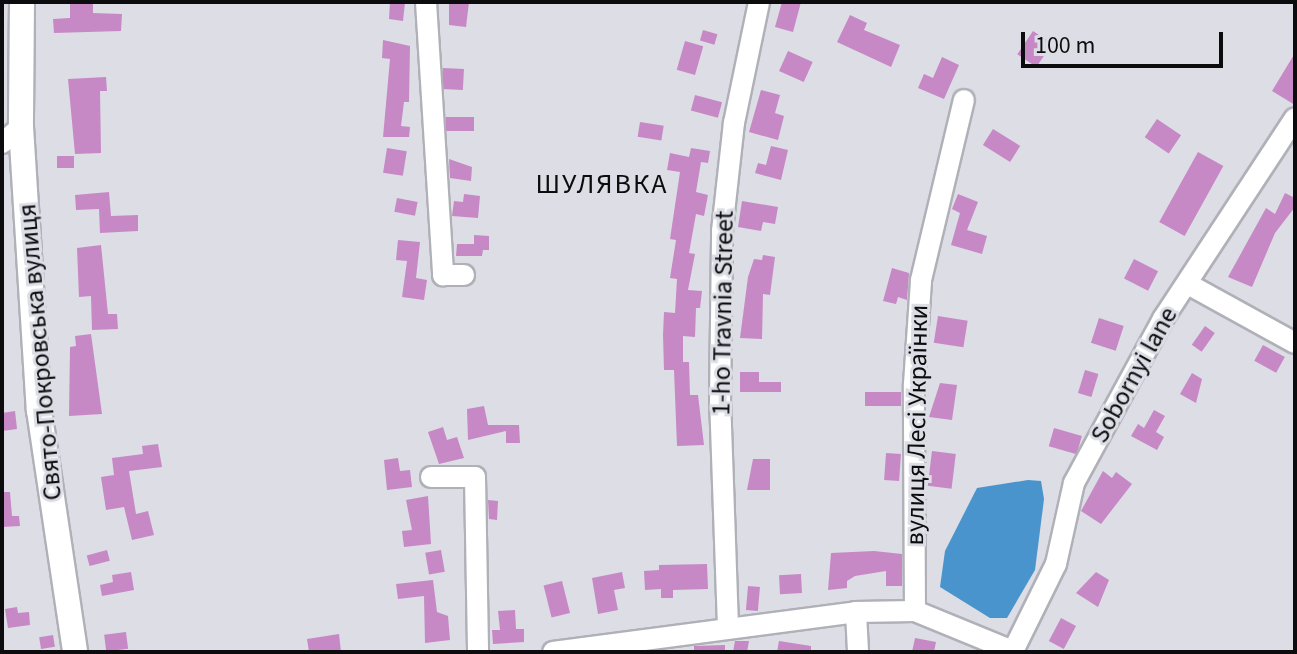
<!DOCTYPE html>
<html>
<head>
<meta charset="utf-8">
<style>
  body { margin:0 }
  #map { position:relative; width:1297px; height:654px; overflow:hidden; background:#dcdde5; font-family:"Source Sans 3",sans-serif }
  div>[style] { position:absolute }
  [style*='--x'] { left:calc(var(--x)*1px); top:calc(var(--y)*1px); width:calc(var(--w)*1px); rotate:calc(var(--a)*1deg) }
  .water>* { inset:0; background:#4994cc }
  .stream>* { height:4px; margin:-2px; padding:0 2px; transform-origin:2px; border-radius:2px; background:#4994cc }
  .building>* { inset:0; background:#c788c6; transform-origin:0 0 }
  .roads { filter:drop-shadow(2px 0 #b0b1b8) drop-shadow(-2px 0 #b0b1b8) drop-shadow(0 2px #b0b1b8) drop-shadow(0 -2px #b0b1b8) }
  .minor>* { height:20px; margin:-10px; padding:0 10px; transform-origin:10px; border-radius:10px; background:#fff }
  .major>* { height:24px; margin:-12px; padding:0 12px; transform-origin:12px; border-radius:12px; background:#fff }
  span { translate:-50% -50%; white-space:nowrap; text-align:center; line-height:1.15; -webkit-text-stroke:6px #dcdde5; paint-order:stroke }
  .street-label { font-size:26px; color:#0c0c0f }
  .neighbourhood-label { font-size:28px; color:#0c0c0f; letter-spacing:2px }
  .frame { position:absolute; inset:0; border:4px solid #0c0c0f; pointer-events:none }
  .scale { position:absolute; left:1021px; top:32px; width:202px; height:36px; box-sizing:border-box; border:4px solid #0c0c0f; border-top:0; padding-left:10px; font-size:24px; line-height:28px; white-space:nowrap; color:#0c0c0f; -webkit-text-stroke:6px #dcdde5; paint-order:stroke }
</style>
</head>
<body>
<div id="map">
  <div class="water">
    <div style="clip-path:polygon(1028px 480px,1041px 481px,1044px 499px,1035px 570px,1007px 618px,990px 618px,940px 587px,945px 551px,977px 488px)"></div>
  </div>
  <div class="stream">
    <div style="--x:981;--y:650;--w:2;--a:90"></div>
  </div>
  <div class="building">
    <div style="clip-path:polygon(70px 2px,93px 2px,93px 13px,122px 14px,121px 31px,54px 33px,53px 19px,70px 18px)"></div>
    <div style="clip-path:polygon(390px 2px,405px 2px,403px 21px,389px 19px)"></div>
    <div style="clip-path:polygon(449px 2px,469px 2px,466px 27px,449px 25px)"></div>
    <div style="clip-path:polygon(782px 2px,801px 2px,793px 32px,775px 27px)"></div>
    <div style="clip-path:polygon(850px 15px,867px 23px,864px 30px,900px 45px,891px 67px,837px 42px)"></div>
    <div style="left:703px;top:30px;width:15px;height:11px;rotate:16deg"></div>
    <div style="left:1033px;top:31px;width:23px;height:28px;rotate:34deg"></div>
    <div style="clip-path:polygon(383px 40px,410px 46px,409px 102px,404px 102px,401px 126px,410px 127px,409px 137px,383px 137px,390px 59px,382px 58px)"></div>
    <div style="left:685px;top:41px;width:19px;height:30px;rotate:16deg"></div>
    <div style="left:788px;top:51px;width:27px;height:22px;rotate:24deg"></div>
    <div style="clip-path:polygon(1295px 53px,1295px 105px,1272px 91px)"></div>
    <div style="clip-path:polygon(942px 57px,959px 65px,944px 99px,918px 88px,924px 74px,933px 78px)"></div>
    <div style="left:443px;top:68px;width:21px;height:21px;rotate:3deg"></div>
    <div style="clip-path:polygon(106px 77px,107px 91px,100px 91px,101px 153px,75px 154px,68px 79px)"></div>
    <div style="clip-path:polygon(761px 90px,780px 95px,775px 113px,784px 116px,778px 140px,749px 132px)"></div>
    <div style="left:695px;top:95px;width:28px;height:16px;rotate:15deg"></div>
    <div style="left:446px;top:117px;width:28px;height:14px"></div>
    <div style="left:1157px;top:119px;width:29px;height:22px;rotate:34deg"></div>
    <div style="left:640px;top:122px;width:24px;height:15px;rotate:9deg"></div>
    <div style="left:993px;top:129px;width:32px;height:19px;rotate:32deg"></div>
    <div style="clip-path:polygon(771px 146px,788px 150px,781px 180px,755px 173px,758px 163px,766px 165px)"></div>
    <div style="left:387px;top:148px;width:20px;height:25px;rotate:9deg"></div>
    <div style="clip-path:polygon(691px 148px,710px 151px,708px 163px,701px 162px,696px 192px,708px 195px,704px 216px,696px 214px,689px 253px,695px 254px,688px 290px,702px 291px,700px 308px,696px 308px,695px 337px,683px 336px,683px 362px,689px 362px,690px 395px,698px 395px,704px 445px,677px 446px,674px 370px,664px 370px,663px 335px,664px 312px,675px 313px,677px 279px,670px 278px,676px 240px,670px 239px,680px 172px,667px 170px,670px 153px,689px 157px)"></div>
    <div style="left:1198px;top:152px;width:29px;height:80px;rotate:29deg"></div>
    <div style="left:57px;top:156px;width:17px;height:12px"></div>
    <div style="clip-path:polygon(449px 159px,472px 167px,471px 181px,450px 178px)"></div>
    <div style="clip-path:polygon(109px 192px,111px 216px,138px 215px,138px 231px,100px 233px,99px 209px,76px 210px,75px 195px)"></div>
    <div style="clip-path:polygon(1285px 193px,1295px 198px,1295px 207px,1275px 233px,1252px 287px,1228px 277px,1266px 208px,1275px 214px)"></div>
    <div style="clip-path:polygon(464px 194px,480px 196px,478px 218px,452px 216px,454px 201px,463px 202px)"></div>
    <div style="clip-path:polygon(958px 194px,978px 202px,967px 230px,987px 236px,982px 254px,951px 245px,960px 213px,952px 209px)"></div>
    <div style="left:397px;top:198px;width:21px;height:14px;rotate:11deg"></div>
    <div style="clip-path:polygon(742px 201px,778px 207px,775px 224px,763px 222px,761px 231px,738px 227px)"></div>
    <div style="clip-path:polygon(474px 235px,489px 236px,489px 250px,483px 250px,482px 256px,456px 256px,457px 244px,474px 244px)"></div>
    <div style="clip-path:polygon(398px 240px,420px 242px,416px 278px,427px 280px,424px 300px,402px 297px,407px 261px,396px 260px)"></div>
    <div style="clip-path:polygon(101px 245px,108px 314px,117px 314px,118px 329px,92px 330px,91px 296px,79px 297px,77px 248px)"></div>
    <div style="clip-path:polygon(763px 255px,775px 257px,770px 295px,763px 294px,762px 339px,740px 338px,748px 277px,754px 259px,762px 260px)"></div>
    <div style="left:1134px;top:259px;width:27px;height:22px;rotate:27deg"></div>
    <div style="clip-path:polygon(892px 268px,909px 273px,907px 300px,898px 297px,896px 304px,883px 301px)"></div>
    <div style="left:938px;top:316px;width:30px;height:27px;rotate:9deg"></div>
    <div style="left:1099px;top:318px;width:26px;height:26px;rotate:18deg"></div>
    <div style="left:1205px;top:326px;width:12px;height:23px;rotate:35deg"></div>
    <div style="clip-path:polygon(91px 334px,102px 414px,69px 416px,70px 347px,76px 346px,75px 336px)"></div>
    <div style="left:1263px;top:345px;width:25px;height:18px;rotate:29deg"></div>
    <div style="left:1085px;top:370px;width:14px;height:24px;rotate:17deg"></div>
    <div style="clip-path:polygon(740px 372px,759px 372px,759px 382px,781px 382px,781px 392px,740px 392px)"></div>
    <div style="clip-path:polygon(1192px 373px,1202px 379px,1196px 403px,1180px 394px)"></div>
    <div style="clip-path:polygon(940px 383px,957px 385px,952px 420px,929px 417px)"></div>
    <div style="left:901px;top:392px;width:14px;height:36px;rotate:90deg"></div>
    <div style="clip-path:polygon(484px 406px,488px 425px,519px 425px,520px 443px,506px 443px,506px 431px,468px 440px,467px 409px)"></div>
    <div style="clip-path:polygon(1154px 410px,1165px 416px,1156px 432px,1164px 437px,1157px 450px,1131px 436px,1138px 424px,1144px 428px)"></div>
    <div style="clip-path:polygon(15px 411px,17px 429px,2px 431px,2px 413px)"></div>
    <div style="clip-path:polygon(443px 427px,447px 440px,457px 437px,464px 458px,439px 464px,428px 432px)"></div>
    <div style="left:1054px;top:428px;width:29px;height:19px;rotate:16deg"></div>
    <div style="clip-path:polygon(158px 444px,162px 467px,129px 471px,136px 514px,148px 511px,154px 535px,132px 540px,124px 507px,106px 510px,101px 477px,114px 475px,112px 458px,143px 454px,142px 446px)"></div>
    <div style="left:932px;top:451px;width:24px;height:35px;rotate:7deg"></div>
    <div style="left:886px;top:453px;width:15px;height:27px;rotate:4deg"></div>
    <div style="clip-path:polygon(398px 458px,400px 471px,410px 470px,412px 487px,387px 490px,384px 460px)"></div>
    <div style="clip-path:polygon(753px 459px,770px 459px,770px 490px,747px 490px)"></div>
    <div style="clip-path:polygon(1103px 471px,1112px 478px,1116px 472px,1132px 484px,1101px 524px,1081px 511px)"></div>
    <div style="clip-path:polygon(2px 492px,10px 492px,12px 516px,19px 516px,20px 526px,2px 527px)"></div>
    <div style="clip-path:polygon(428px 496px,431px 544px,404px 547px,402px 531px,412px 530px,406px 500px)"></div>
    <div style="clip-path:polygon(488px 500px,498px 501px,497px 520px,489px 519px)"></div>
    <div style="left:107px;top:550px;width:11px;height:21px;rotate:75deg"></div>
    <div style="left:441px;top:550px;width:22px;height:16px;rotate:80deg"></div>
    <div style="clip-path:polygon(874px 551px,902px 554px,902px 586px,886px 586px,886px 571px,855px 576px,847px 581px,847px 588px,828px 590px,831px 553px)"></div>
    <div style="clip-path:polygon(707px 564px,708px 589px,673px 590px,673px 598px,661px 598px,661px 589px,645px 590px,644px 571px,659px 570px,659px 565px)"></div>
    <div style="clip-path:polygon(131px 572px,134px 590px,102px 596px,100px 585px,113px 582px,112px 575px)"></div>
    <div style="clip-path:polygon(622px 572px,625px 588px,614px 590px,618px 610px,598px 614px,592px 578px)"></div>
    <div style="clip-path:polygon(1096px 572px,1109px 580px,1098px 607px,1076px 593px)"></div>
    <div style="left:801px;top:574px;width:19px;height:22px;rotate:87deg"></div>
    <div style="clip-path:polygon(433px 580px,437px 612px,448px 616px,450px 640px,425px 643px,424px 596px,398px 599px,396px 584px)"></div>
    <div style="left:562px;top:581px;width:33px;height:19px;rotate:76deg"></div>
    <div style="left:748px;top:586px;width:12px;height:24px;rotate:5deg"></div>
    <div style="clip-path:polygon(17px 607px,18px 613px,29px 612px,30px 625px,8px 628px,5px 609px)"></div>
    <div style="clip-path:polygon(515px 610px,516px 629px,524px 629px,524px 642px,493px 644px,492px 630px,500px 630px,498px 611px)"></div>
    <div style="left:1061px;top:618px;width:17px;height:26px;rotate:28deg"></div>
    <div style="left:126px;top:632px;width:17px;height:22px;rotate:83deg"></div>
    <div style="clip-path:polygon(339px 634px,341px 652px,309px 652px,307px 639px)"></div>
    <div style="left:53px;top:635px;width:12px;height:14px;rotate:81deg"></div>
    <div style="clip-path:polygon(915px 638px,936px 642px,934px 652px,912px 652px)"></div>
    <div style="clip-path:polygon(735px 641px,749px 641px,747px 652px,733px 652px)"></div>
    <div style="clip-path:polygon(779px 641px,811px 646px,811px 652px,777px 652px)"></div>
    <div style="clip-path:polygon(725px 645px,725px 652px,694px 652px,694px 646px)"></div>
  </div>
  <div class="roads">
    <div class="minor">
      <div style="--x:426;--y:2;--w:274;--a:86.4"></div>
      <div style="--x:443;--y:275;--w:21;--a:0"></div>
      <div style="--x:2;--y:143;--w:25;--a:-40"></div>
      <div style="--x:1188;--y:284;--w:122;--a:28.9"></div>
      <div style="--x:431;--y:477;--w:44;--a:0"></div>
      <div style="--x:475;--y:477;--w:175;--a:89"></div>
      <div style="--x:915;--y:611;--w:227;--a:-90.3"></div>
      <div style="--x:914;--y:384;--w:104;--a:-86.1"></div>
      <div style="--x:921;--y:280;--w:185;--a:-76.6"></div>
      <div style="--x:856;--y:612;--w:40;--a:87.1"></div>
      <div style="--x:728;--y:627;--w:224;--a:-92"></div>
      <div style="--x:720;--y:403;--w:172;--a:-89.3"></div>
      <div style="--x:722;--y:231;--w:109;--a:-83.7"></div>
      <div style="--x:734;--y:123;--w:124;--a:-78.3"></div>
      <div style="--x:1013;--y:651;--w:97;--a:-63.7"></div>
      <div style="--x:1056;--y:564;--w:83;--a:-77.5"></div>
      <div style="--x:1074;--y:483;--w:187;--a:-61.5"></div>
      <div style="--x:1163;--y:319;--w:240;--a:-56.7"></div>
      <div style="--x:553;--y:652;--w:306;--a:-7.5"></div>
      <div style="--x:856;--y:612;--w:59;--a:-1"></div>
      <div style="--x:915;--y:611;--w:108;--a:22.3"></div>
    </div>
    <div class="major">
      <div style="--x:22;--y:2;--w:125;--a:90.5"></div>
      <div style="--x:21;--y:127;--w:284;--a:86.4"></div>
      <div style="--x:39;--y:410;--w:245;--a:81.5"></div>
    </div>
  </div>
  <div class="street-label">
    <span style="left:723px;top:313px;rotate:-89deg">1-ho Travnia Street</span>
    <span style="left:40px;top:352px;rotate:-95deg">Свято-Покровська вулиця</span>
    <span style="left:1134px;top:375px;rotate:-61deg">Sobornyi lane</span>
    <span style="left:917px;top:425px;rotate:-89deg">вулиця Лесі Українки</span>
  </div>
  <div class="neighbourhood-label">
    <span style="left:602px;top:184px">ШУЛЯВКА</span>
  </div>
  <div class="frame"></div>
  <div class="scale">100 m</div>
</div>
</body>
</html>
